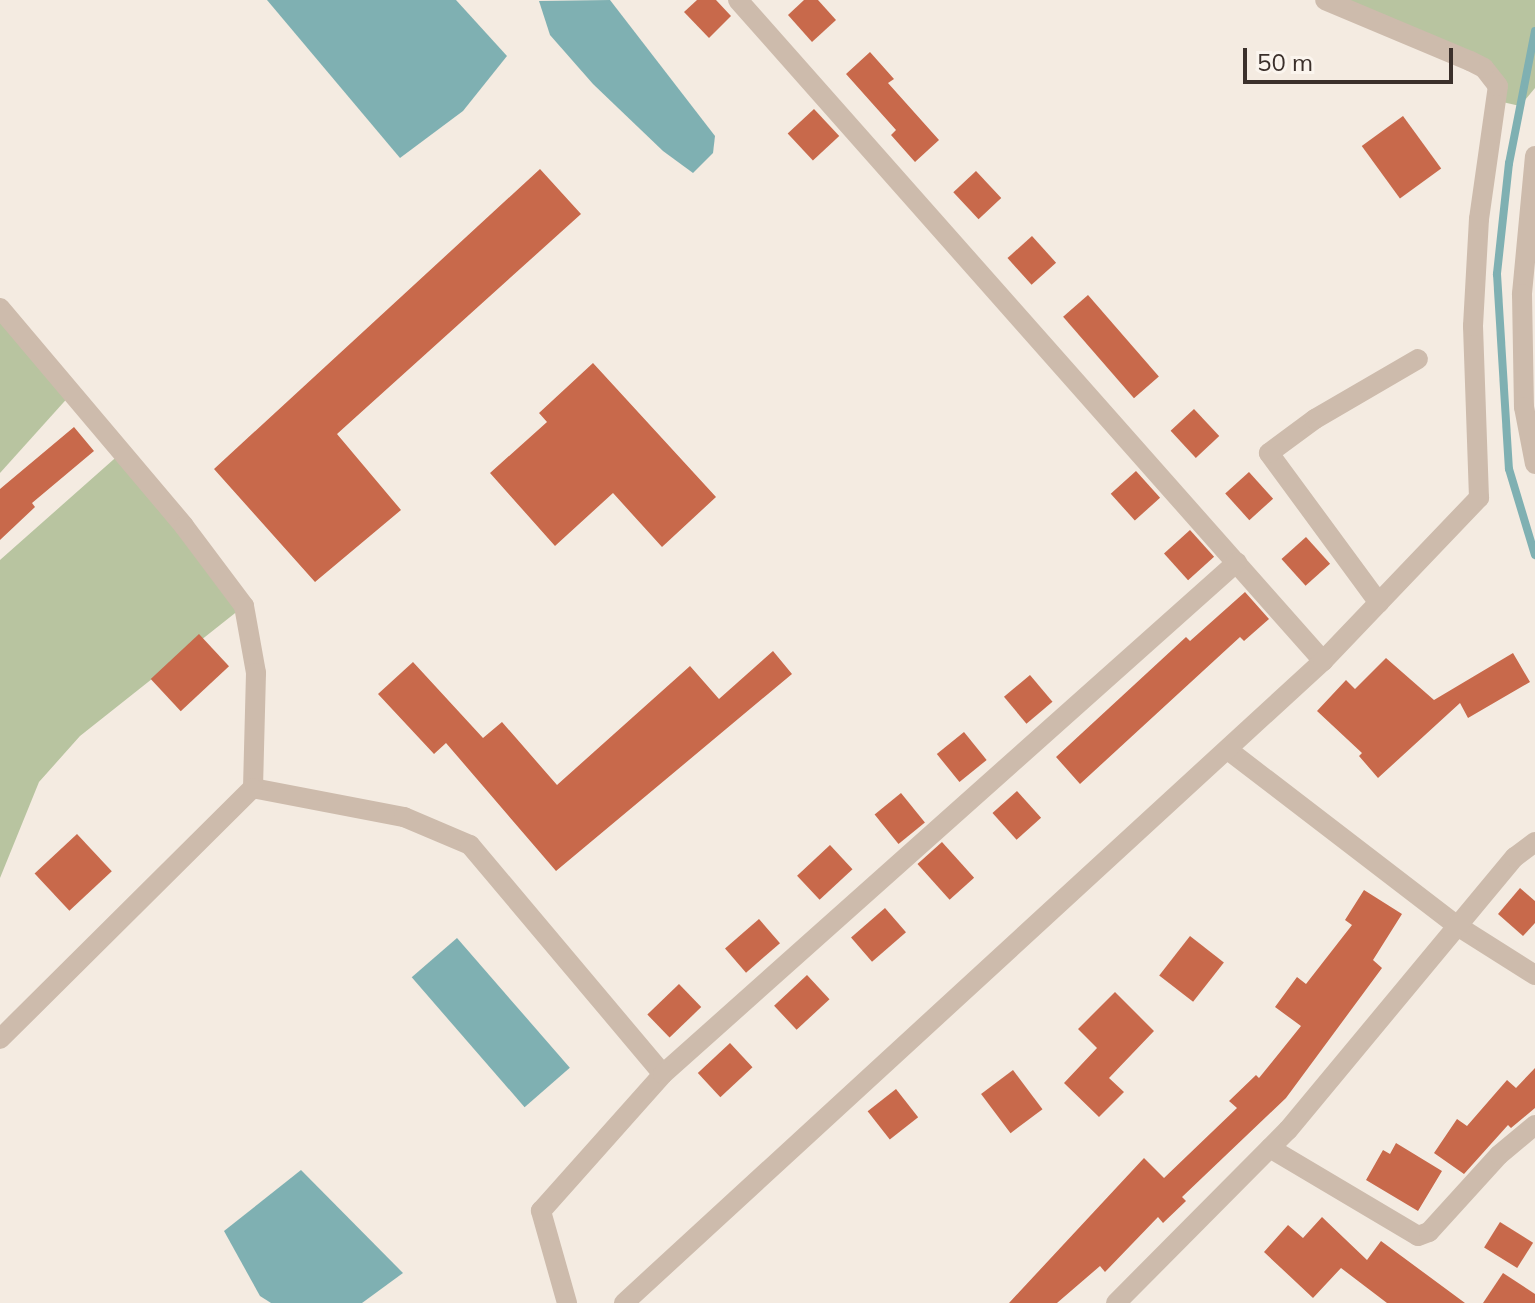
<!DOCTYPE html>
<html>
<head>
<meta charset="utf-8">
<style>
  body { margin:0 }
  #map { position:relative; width:1535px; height:1303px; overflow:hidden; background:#f4ebe1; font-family:Mulish,sans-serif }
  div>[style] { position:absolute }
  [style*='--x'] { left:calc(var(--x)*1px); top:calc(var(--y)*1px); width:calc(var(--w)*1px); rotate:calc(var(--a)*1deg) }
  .green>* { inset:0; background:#b8c4a0 }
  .water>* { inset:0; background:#7fb0b2; transform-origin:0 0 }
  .stream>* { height:8px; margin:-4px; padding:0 4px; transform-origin:4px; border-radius:4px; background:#7fb0b2 }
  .building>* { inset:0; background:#c8694b; transform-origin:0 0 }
  .minor>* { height:20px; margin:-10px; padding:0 10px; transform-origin:10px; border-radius:10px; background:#cdbbac }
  span { translate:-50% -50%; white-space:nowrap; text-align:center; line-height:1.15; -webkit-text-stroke:8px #fbf5ee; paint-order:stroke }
  .scale { position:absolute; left:1243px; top:48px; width:210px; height:36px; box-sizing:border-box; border:4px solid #3b302b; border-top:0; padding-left:10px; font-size:24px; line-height:28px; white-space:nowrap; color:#3b302b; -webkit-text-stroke:6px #fbf5ee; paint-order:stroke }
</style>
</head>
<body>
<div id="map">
  <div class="green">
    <div style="clip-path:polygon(1325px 0,1535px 0,1535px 88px,1520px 106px,1498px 101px,1493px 76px)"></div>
    <div style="clip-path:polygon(0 308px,72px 393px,0 473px)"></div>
    <div style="clip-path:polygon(122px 452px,244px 606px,80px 736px,39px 782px,0 878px,0 560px)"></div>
  </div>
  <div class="water">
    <div style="clip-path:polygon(267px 0,456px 0,507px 56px,463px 111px,400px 158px)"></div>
    <div style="clip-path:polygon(610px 0,715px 136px,713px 153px,693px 173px,663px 151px,593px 84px,550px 35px,539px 1px)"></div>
    <div style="left:457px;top:938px;width:172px;height:60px;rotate:49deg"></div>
    <div style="clip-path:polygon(301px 1170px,403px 1273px,362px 1303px,271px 1303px,260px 1296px,224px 1231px)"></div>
  </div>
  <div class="stream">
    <div style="--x:1535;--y:31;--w:135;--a:101.1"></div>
    <div style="--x:1509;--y:163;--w:112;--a:96.2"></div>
    <div style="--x:1497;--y:274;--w:195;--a:86.5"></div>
    <div style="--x:1509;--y:469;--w:90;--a:73.2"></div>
  </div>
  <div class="building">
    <div style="clip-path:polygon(697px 0,716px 0,731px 16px,709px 38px,684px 12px)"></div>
    <div style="clip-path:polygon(804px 0,818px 0,836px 20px,812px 42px,788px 15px)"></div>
    <div style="clip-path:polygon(870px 52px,894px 79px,888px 83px,939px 140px,915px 162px,891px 135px,896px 130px,846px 74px)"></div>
    <div style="left:814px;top:109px;width:37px;height:36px;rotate:47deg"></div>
    <div style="left:1403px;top:116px;width:65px;height:51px;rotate:54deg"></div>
    <div style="clip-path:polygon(540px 169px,581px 214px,337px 434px,401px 510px,315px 582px,214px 469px)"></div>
    <div style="left:976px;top:171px;width:37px;height:31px;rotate:47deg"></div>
    <div style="left:1032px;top:236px;width:36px;height:33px;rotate:48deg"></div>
    <div style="left:1088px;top:295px;width:108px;height:33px;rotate:49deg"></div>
    <div style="clip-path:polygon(593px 363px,716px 497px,662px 547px,613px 493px,555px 546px,490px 473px,547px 422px,539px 413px)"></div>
    <div style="left:1194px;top:409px;width:37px;height:32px;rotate:47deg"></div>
    <div style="clip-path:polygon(74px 427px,94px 451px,32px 503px,35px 507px,0 540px,0 489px)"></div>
    <div style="left:1136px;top:471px;width:36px;height:34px;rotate:48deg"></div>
    <div style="left:1249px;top:472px;width:36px;height:32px;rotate:48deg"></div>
    <div style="left:1190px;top:530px;width:36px;height:35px;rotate:48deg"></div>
    <div style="left:1306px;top:537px;width:36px;height:33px;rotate:48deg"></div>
    <div style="clip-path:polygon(1245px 592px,1269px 619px,1244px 641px,1240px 637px,1080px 784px,1056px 757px,1186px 637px,1190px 641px)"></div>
    <div style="left:199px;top:634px;width:44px;height:66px;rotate:47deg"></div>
    <div style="clip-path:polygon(773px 651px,792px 674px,556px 871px,446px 743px,434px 754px,378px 694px,413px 662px,483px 738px,502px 722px,557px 785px,690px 666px,719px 699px)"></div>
    <div style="clip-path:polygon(1513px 653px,1530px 682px,1468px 718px,1460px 703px,1378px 778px,1359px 756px,1362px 753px,1317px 711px,1346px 680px,1355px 689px,1386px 658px,1434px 700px)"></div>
    <div style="left:1030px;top:675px;width:35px;height:34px;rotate:50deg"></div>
    <div style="left:964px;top:732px;width:36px;height:35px;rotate:51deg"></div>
    <div style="left:1017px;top:791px;width:36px;height:33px;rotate:48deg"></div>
    <div style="left:901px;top:793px;width:38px;height:34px;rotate:51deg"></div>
    <div style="left:77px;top:834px;width:51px;height:58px;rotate:47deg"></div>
    <div style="left:942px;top:842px;width:48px;height:33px;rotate:48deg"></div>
    <div style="left:830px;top:845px;width:33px;height:45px;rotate:47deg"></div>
    <div style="clip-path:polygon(1520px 888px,1535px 901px,1535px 923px,1523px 936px,1498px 914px)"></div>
    <div style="clip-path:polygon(1364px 890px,1402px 914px,1373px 960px,1382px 968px,1286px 1098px,1182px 1197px,1186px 1201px,1163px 1223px,1158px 1217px,1105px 1272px,1100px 1266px,1057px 1303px,1009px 1303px,1144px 1158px,1164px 1178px,1237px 1108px,1229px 1101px,1256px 1075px,1259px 1078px,1301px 1026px,1275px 1007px,1297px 977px,1306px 984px,1352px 925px,1345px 920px)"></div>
    <div style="left:885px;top:908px;width:32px;height:45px;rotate:49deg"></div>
    <div style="left:759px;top:919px;width:32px;height:45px;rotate:49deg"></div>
    <div style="left:1190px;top:936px;width:43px;height:50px;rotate:38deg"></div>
    <div style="left:807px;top:975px;width:33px;height:45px;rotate:47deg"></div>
    <div style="left:679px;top:984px;width:32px;height:44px;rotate:46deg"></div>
    <div style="clip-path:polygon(1115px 992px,1154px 1031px,1109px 1078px,1124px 1092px,1099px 1117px,1064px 1083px,1097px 1048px,1078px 1029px)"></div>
    <div style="left:730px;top:1043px;width:33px;height:44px;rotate:47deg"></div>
    <div style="clip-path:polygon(1535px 1068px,1535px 1108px,1511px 1128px,1508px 1125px,1464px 1174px,1434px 1153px,1457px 1119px,1467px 1126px,1507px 1080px,1516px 1088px)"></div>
    <div style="left:1013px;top:1070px;width:49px;height:40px;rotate:53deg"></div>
    <div style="left:896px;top:1089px;width:36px;height:36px;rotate:52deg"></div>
    <div style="clip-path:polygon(1396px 1143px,1442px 1171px,1418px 1211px,1366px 1180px,1383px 1150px,1390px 1154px)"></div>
    <div style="clip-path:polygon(1322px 1217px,1367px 1260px,1381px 1241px,1465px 1303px,1387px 1303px,1341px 1268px,1313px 1298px,1264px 1252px,1288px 1225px,1303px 1238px)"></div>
    <div style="left:1500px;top:1222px;width:39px;height:30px;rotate:32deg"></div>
    <div style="clip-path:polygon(1503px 1273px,1535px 1294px,1535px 1303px,1483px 1303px)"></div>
  </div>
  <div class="minor">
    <div style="--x:738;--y:0;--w:883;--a:48.49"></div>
    <div style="--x:1535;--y:156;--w:139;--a:95.4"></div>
    <div style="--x:1522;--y:294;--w:113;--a:89"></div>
    <div style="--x:1524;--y:407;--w:58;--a:79.1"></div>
    <div style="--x:0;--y:308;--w:285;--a:49.8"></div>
    <div style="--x:184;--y:526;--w:100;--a:53.1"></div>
    <div style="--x:244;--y:606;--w:68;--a:79.8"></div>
    <div style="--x:256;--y:673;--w:115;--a:91.5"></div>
    <div style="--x:253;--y:788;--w:154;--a:10.9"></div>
    <div style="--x:404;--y:817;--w:72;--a:23"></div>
    <div style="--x:470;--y:845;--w:299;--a:49.9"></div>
    <div style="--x:1379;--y:603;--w:186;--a:-126.3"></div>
    <div style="--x:1269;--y:453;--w:57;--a:-36.5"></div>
    <div style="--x:1315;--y:419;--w:119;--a:-30.2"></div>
    <div style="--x:1228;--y:750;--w:291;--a:37.5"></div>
    <div style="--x:1459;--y:927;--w:90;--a:32.3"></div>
    <div style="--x:0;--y:1039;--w:356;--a:-44.8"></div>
    <div style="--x:1270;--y:1148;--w:172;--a:30.7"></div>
    <div style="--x:1418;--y:1236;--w:12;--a:-20"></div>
    <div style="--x:1429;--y:1232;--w:104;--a:-47.7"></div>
    <div style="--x:1499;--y:1155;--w:47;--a:-39.8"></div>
    <div style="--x:567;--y:1303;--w:96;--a:-105.8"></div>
    <div style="--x:541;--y:1211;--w:183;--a:-48.3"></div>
    <div style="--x:663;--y:1074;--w:769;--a:-41.73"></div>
    <div style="--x:624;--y:1303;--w:949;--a:-42.57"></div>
    <div style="--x:1323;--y:661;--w:226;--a:-46.3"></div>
    <div style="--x:1479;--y:498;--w:172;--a:-92"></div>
    <div style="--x:1473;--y:326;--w:107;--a:-86.8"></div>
    <div style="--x:1479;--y:219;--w:134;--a:-81.9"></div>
    <div style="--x:1498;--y:86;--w:23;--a:-128"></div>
    <div style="--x:1484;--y:68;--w:16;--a:-153"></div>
    <div style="--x:1470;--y:61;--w:157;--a:-157.2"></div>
    <div style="--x:1116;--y:1303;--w:244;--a:-45.2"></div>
    <div style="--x:1288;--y:1130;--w:355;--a:-50.3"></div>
    <div style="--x:1515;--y:857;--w:25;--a:-37"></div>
  </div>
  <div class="scale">50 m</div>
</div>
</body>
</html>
